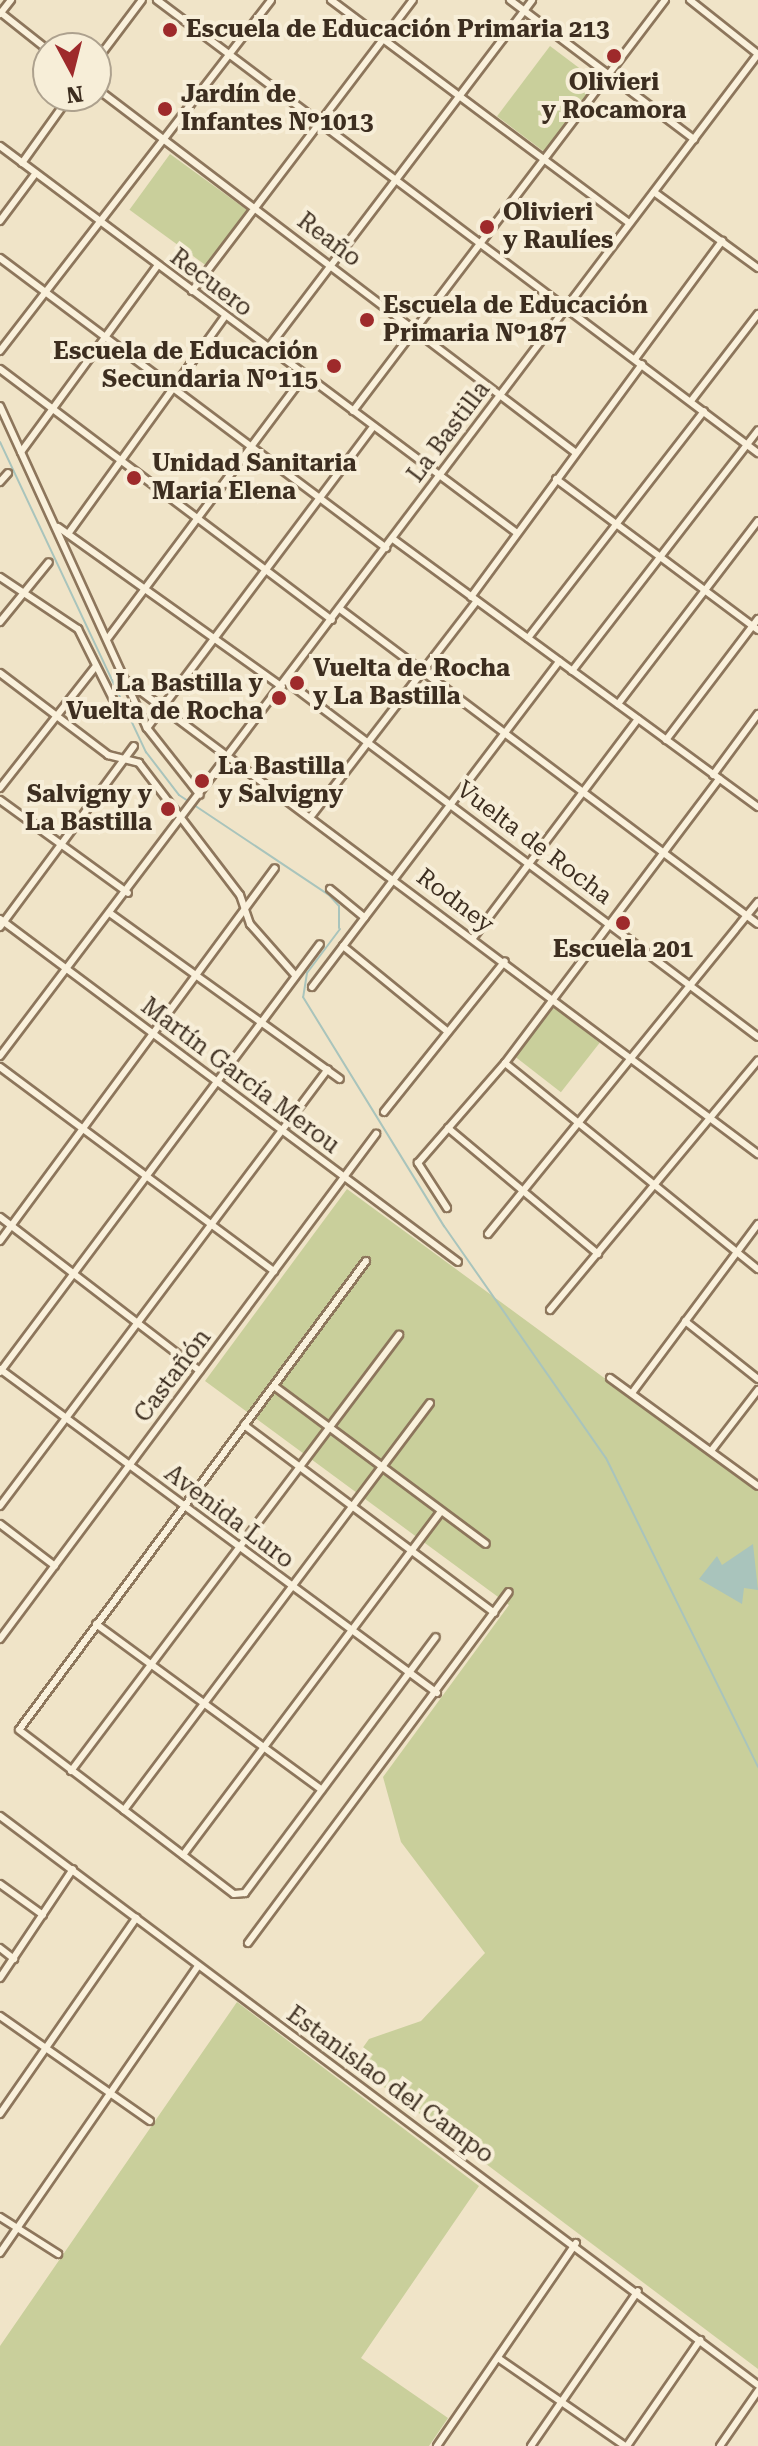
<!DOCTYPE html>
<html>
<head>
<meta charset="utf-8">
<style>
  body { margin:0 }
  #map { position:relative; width:758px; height:2446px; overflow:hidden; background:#f0e4c8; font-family:"Roboto Serif",serif }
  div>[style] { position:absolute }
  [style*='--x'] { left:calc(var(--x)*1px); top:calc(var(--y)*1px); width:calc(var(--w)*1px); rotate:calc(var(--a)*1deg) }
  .green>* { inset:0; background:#c9cf9b; transform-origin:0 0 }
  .water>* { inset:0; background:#a9c4bc }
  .stream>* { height:2px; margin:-1px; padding:0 1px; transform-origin:1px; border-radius:1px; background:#a9c4bc }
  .roads { filter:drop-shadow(2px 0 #8d765c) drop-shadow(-2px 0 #8d765c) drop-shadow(0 2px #8d765c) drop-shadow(0 -2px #8d765c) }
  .street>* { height:6px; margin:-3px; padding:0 3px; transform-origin:3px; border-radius:3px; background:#faf1dc }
  .dots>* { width:22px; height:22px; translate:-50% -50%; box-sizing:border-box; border:4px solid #f7eed8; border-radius:50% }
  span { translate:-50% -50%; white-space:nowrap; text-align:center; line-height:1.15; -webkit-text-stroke:8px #f7eed8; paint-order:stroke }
  .poi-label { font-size:24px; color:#3d2e20; font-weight:700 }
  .left { translate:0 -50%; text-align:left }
  .right { translate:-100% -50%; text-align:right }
  .street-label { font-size:24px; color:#3d2e20 }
  .north { position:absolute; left:32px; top:32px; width:80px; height:80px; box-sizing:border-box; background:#f7eed8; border:2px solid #ada18e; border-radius:50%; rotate:173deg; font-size:22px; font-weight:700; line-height:32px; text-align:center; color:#3d2e20 }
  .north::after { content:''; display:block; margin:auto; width:28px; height:36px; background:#9e2a2b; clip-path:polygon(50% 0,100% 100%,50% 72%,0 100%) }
</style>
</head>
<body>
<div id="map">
  <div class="green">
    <div style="left:550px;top:46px;width:59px;height:88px;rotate:37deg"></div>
    <div style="left:170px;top:154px;width:96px;height:69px;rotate:36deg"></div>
    <div style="left:554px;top:1007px;width:58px;height:63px;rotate:38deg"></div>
    <div style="clip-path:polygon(347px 1189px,758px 1491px,758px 2369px,352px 2063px,369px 2039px,421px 2021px,485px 1953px,401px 1842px,383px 1777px,509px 1605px,205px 1381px)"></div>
    <div style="clip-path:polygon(237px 2002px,479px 2186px,361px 2358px,448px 2418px,429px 2446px,0 2446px,0 2346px)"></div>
  </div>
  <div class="water">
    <div style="clip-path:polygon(753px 1544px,758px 1590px,744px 1588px,742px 1604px,699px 1579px,717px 1556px,722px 1565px)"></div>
  </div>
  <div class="stream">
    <div style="--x:0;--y:442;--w:343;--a:64.8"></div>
    <div style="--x:146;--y:752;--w:54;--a:52.5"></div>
    <div style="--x:179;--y:795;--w:180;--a:33.7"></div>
    <div style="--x:329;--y:895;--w:15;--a:48"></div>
    <div style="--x:339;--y:906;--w:22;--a:90"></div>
    <div style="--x:340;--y:929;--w:55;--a:126.9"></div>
    <div style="--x:307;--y:973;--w:24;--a:99"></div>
    <div style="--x:303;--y:997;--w:269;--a:58.4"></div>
    <div style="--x:444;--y:1226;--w:283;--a:55.1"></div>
    <div style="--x:606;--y:1458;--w:344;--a:63.8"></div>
  </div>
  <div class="roads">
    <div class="street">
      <div style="--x:157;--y:0;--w:753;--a:37.01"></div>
      <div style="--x:331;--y:0;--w:372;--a:36.8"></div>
      <div style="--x:510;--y:0;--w:231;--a:37.1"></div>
      <div style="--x:690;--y:0;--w:87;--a:38.5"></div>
      <div style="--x:0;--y:12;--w:61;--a:38.4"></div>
      <div style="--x:0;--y:14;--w:18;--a:-52"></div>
      <div style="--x:96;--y:61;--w:76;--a:-53"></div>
      <div style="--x:96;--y:88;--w:603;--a:37.25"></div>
      <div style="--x:0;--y:146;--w:646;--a:36.82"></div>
      <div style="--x:22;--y:163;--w:82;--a:-54.4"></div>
      <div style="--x:654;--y:192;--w:129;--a:36.2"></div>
      <div style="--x:0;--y:221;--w:59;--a:-53.3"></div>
      <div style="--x:0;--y:258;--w:483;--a:36.9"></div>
      <div style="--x:192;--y:291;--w:365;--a:-52.8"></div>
      <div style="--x:269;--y:347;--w:435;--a:-52.8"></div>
      <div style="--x:0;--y:351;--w:443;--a:-52.3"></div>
      <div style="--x:635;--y:359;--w:147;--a:-53.6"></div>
      <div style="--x:0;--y:369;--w:416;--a:37.1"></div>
      <div style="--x:691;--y:401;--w:110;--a:-52.4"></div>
      <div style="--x:0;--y:406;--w:354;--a:65.5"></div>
      <div style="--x:147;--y:728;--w:85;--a:51.7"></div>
      <div style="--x:353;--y:411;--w:516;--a:-52.8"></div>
      <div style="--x:21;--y:452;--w:230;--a:-53.8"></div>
      <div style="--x:556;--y:479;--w:252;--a:36.8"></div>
      <div style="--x:0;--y:482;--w:12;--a:-48"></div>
      <div style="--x:58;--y:527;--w:275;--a:35.5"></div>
      <div style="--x:68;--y:534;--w:269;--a:-54.2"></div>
      <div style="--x:393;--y:539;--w:453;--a:36.3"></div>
      <div style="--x:0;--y:577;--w:94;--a:33.7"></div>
      <div style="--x:78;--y:629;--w:89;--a:63.4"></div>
      <div style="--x:471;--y:597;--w:289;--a:-53.7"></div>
      <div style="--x:340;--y:609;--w:523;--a:37"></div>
      <div style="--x:0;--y:622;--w:77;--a:-50.8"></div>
      <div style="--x:108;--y:638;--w:329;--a:-53.2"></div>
      <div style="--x:528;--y:638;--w:287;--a:-52.2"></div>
      <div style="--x:572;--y:671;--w:304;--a:-52.3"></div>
      <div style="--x:0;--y:673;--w:136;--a:37.2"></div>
      <div style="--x:108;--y:755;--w:32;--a:14"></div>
      <div style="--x:139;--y:763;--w:166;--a:52.6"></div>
      <div style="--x:240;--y:895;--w:31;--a:71"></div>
      <div style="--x:250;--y:924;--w:68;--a:48.6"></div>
      <div style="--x:127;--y:681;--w:789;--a:36.86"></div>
      <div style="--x:286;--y:681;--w:591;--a:37.02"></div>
      <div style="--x:618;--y:704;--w:230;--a:-52.6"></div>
      <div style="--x:147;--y:728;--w:376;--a:-53.1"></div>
      <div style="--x:666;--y:740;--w:152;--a:-52.8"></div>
      <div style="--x:713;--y:775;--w:76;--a:-53.6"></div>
      <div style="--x:0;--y:788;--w:155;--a:-51.8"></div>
      <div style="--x:0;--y:800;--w:158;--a:36"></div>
      <div style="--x:312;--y:815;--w:270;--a:-52.4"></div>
      <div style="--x:330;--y:889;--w:45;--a:39.6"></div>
      <div style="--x:111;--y:914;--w:282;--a:35.8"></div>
      <div style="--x:0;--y:919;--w:572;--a:36.83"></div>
      <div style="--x:0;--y:927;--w:225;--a:-53.5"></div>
      <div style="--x:473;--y:938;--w:274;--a:-53"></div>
      <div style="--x:343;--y:946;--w:134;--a:39.3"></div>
      <div style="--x:312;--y:987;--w:409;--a:-52.8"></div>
      <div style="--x:0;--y:1056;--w:1256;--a:-52.89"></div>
      <div style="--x:505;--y:1063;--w:326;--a:39.2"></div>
      <div style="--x:0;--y:1067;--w:342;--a:36.7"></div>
      <div style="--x:384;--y:1112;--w:193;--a:-51.3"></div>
      <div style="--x:448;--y:1128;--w:196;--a:40"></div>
      <div style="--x:447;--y:1208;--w:54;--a:-122.8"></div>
      <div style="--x:418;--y:1163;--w:133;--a:-49"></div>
      <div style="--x:505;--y:1063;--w:356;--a:-53"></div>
      <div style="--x:0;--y:1217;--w:252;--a:37.6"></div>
      <div style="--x:488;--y:1234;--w:428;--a:-50.9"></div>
      <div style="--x:0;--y:1241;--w:463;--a:-53.6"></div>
      <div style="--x:366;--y:1261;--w:583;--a:126.5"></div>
      <div style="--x:19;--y:1730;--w:132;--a:37.3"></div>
      <div style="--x:124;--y:1810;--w:509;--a:-53.06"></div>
      <div style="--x:550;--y:1310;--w:325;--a:-50.2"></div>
      <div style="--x:685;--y:1321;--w:93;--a:38.5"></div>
      <div style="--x:0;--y:1369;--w:544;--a:36.55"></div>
      <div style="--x:0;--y:1372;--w:534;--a:-53.22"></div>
      <div style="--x:610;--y:1378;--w:183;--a:36.1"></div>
      <div style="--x:274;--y:1386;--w:264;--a:36.7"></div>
      <div style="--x:632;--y:1393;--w:211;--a:-53.3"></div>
      <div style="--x:244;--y:1425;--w:313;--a:36.9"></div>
      <div style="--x:711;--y:1451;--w:77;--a:-52.4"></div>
      <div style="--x:0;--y:1506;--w:546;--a:-53.11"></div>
      <div style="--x:0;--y:1524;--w:69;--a:37.4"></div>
      <div style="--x:96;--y:1624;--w:280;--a:36.3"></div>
      <div style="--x:0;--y:1639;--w:630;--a:-53.33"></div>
      <div style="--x:71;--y:1771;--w:546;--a:-53.05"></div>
      <div style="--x:124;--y:1810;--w:138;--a:37.4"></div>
      <div style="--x:234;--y:1894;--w:11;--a:-5"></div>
      <div style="--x:245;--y:1893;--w:319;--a:-53.3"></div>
      <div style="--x:0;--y:1816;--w:948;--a:36.89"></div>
      <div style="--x:183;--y:1855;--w:430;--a:-53.1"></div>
      <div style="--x:0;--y:1884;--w:53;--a:35.8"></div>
      <div style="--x:248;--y:1943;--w:437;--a:-53.4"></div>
      <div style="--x:0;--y:1948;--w:18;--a:38"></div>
      <div style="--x:0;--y:1978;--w:131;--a:-56.2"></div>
      <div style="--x:0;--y:2016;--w:183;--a:35"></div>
      <div style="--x:0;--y:2114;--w:239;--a:-55.2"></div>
      <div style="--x:0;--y:2217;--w:69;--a:32.5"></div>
      <div style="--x:0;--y:2253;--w:349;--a:-55.4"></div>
      <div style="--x:498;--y:2358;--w:155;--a:34.7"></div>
      <div style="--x:437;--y:2446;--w:246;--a:-55.6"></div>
      <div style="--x:531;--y:2446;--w:188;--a:-55.4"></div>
      <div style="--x:627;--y:2446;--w:129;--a:-55.4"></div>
      <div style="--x:720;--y:2446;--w:67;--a:-55.4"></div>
    </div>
  </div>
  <div class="dots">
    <div style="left:170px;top:30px;background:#9e2a2b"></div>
    <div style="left:614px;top:56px;background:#9e2a2b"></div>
    <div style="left:165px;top:109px;background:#9e2a2b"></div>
    <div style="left:487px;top:227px;background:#9e2a2b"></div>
    <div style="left:367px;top:320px;background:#9e2a2b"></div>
    <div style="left:334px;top:366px;background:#9e2a2b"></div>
    <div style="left:134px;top:478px;background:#9e2a2b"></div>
    <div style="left:297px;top:683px;background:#9e2a2b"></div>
    <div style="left:279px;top:698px;background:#9e2a2b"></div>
    <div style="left:202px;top:781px;background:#9e2a2b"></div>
    <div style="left:168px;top:809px;background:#9e2a2b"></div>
    <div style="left:623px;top:923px;background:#9e2a2b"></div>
  </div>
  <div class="poi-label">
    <span class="left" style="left:186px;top:30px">Escuela de Educación Primaria 213</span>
    <span style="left:614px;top:97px">Olivieri<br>y Rocamora</span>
    <span class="left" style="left:181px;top:109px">Jardín de<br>Infantes Nº1013</span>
    <span class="left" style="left:503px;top:227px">Olivieri<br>y Raulíes</span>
    <span class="left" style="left:383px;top:320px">Escuela de Educación<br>Primaria Nº187</span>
    <span class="right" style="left:318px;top:366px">Escuela de Educación<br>Secundaria Nº115</span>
    <span class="left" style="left:152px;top:478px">Unidad Sanitaria<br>Maria Elena</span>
    <span class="left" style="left:313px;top:683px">Vuelta de Rocha<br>y La Bastilla</span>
    <span class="right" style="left:263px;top:698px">La Bastilla y<br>Vuelta de Rocha</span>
    <span class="left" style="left:218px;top:781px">La Bastilla<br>y Salvigny</span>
    <span class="right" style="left:152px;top:809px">Salvigny y<br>La Bastilla</span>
    <span style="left:623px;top:950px">Escuela 201</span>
  </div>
  <div class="street-label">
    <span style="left:329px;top:240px;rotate:37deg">Reaño</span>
    <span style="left:211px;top:283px;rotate:37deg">Recuero</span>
    <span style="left:449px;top:432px;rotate:-53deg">La Bastilla</span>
    <span style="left:534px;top:843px;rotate:37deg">Vuelta de Rocha</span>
    <span style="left:455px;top:901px;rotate:37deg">Rodney</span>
    <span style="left:240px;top:1076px;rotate:37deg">Martín García Merou</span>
    <span style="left:173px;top:1376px;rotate:-53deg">Castañón</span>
    <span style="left:229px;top:1517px;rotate:37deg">Avenida Luro</span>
    <span style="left:390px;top:2085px;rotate:36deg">Estanislao del Campo</span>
  </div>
  <div class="north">N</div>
</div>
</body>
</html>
